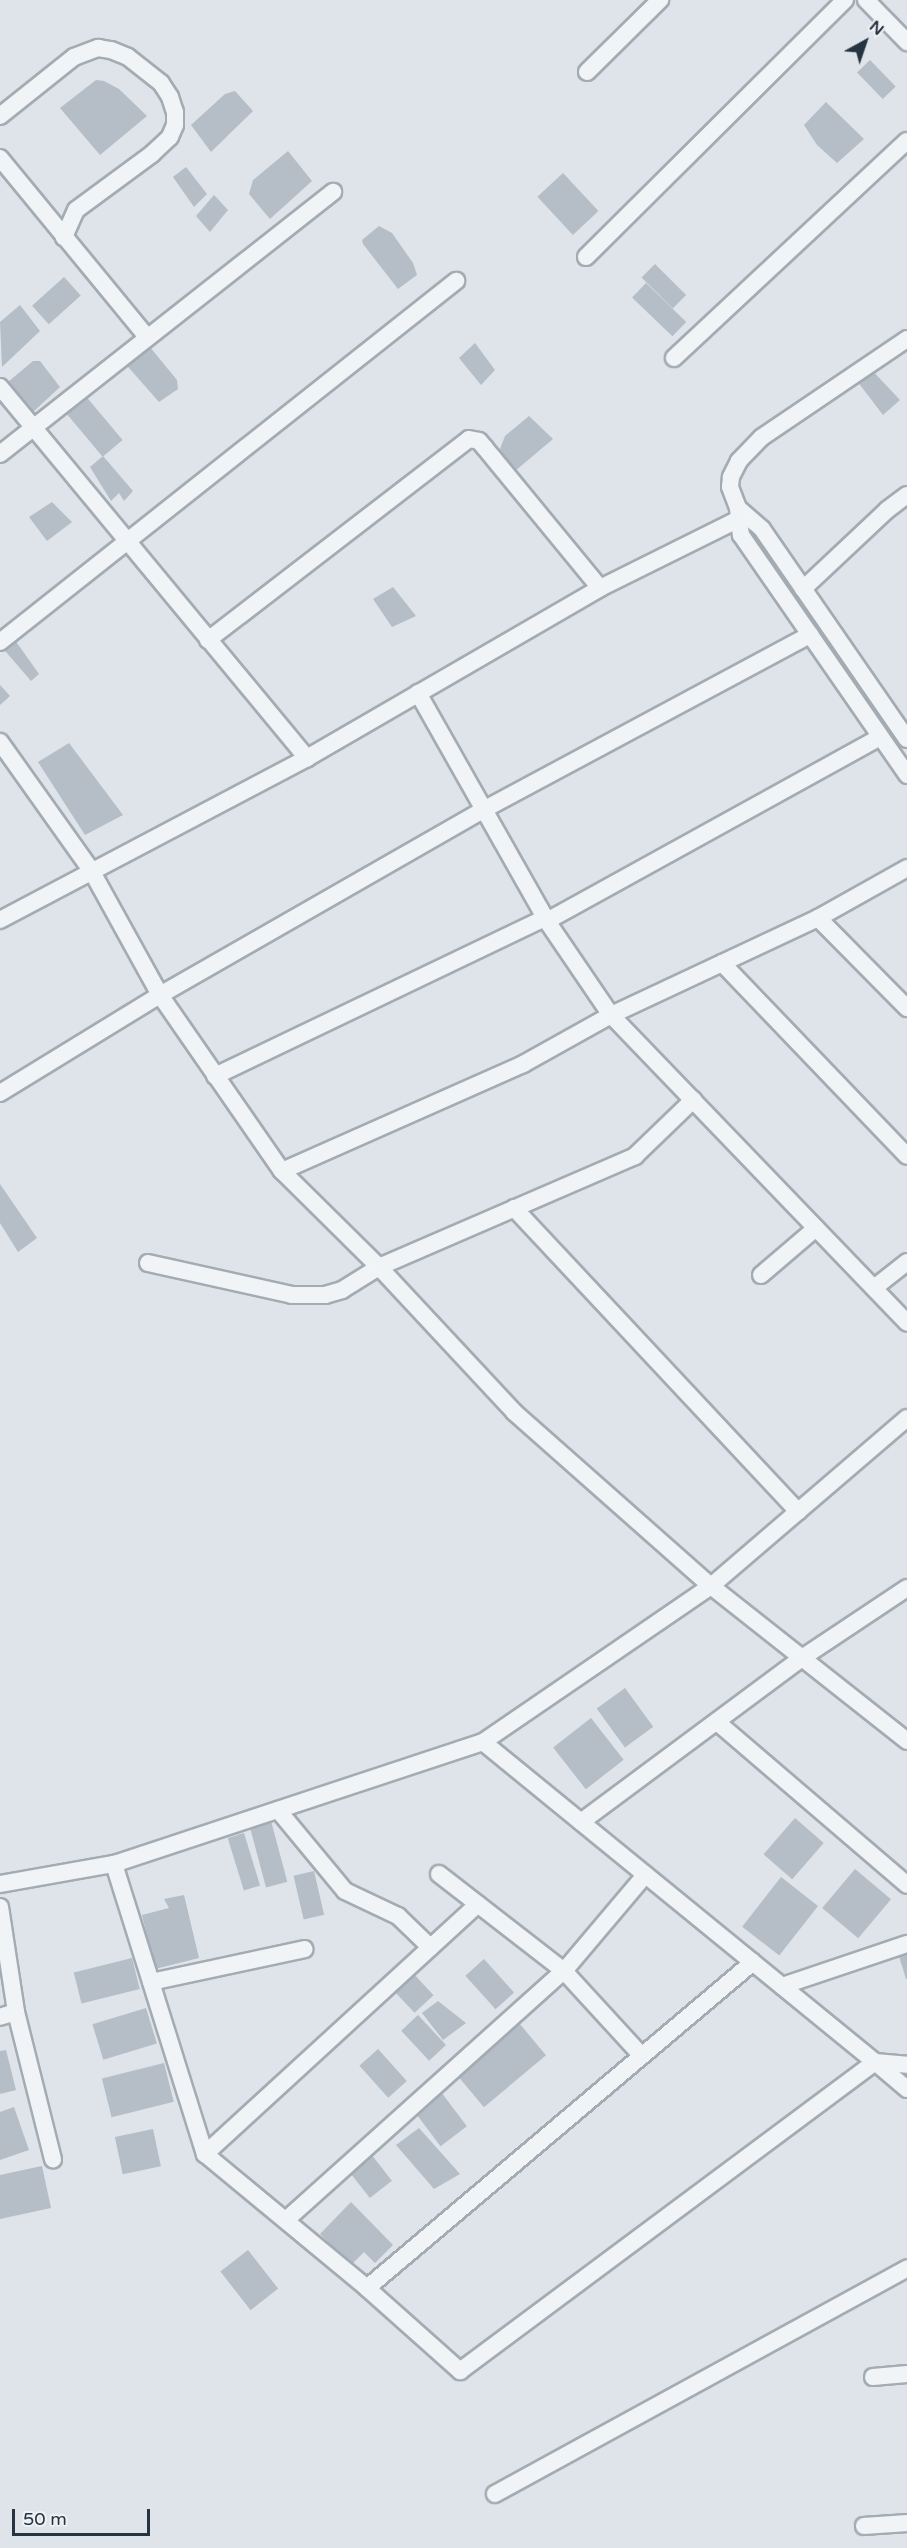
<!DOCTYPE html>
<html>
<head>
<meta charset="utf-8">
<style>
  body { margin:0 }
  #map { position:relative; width:907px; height:2548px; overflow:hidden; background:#dee4e9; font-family:"Varela Round",sans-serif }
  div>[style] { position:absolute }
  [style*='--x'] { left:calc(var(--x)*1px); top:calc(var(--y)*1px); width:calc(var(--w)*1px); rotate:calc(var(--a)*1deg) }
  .building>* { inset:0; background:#b5bdc6; transform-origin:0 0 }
  .roads { filter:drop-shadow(2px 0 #a3abb3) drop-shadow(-2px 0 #a3abb3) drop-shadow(0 2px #a3abb3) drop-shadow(0 -2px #a3abb3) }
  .street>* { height:16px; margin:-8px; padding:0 8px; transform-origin:8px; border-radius:8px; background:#f1f4f7 }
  span { translate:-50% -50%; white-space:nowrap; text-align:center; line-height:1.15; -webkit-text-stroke:6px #eef2f6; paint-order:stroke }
  .north { position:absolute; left:835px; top:12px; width:60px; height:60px; -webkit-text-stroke:4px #eef2f6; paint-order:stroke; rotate:40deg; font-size:16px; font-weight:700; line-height:24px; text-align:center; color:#263341 }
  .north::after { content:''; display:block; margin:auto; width:21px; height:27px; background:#263341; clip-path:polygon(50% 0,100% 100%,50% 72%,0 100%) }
  .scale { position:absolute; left:12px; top:2509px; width:138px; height:27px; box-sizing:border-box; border:3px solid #263341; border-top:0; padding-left:8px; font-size:18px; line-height:21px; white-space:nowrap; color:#263341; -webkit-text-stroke:4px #eef2f6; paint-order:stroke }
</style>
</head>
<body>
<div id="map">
  <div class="building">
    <div style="left:870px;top:60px;width:37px;height:18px;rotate:46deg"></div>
    <div style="clip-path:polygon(96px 80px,104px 81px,119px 89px,147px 116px,100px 155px,60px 108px)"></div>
    <div style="clip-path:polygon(235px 91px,253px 111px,211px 152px,191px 125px,225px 94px)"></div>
    <div style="clip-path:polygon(826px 102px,864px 139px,837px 163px,817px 145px,804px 125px)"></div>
    <div style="clip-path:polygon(288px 151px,312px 181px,270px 219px,249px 194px,253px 180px)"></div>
    <div style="clip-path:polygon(186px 167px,207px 194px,194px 207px,173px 177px)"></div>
    <div style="left:563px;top:173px;width:52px;height:35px;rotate:47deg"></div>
    <div style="clip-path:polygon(214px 195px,228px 210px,210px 232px,196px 216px)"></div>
    <div style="clip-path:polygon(379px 226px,392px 233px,413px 263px,417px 275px,398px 289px,363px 244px,362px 240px)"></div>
    <div style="left:655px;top:264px;width:44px;height:19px;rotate:45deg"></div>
    <div style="left:64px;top:277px;width:25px;height:43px;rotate:48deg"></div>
    <div style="left:646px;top:283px;width:56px;height:20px;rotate:44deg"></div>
    <div style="clip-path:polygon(20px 305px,40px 331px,2px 367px,0 322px)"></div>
    <div style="clip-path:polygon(145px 341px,177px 380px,178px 389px,159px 402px,122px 360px)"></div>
    <div style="clip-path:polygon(475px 343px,495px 370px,481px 385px,459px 358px)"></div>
    <div style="clip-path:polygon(33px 361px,40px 361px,60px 387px,32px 413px,8px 382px)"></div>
    <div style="clip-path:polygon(869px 367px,900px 400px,883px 415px,854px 377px)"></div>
    <div style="left:84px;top:394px;width:60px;height:26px;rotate:50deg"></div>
    <div style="clip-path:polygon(529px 416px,553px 439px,515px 471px,500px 449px,505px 436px)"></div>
    <div style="clip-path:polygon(103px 456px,133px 491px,124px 501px,119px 493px,111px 501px,90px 467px)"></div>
    <div style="clip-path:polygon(52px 502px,72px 522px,47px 541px,29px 517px)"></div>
    <div style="clip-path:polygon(393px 587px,416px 616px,392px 627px,373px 599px)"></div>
    <div style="clip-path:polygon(12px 636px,39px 674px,31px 681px,0 645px)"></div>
    <div style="clip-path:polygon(0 685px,10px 696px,0 705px)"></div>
    <div style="clip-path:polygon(69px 743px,123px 815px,85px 835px,38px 762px)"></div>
    <div style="clip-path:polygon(0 1184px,37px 1238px,18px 1252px,0 1223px)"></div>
    <div style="left:625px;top:1688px;width:48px;height:35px;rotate:54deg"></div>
    <div style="left:591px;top:1718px;width:53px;height:48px;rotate:52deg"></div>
    <div style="left:795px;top:1818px;width:38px;height:48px;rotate:41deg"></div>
    <div style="left:271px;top:1821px;width:63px;height:22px;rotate:75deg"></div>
    <div style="left:244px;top:1833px;width:55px;height:17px;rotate:73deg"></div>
    <div style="left:855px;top:1869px;width:47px;height:51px;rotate:40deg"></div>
    <div style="left:314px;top:1871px;width:45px;height:21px;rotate:77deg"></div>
    <div style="left:781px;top:1877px;width:47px;height:63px;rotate:38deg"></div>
    <div style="clip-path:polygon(184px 1895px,199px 1958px,155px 1969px,142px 1915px,169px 1908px,164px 1899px)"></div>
    <div style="clip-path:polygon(907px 1951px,907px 1979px,906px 1979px,898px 1953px)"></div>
    <div style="left:132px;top:1958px;width:32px;height:60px;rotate:76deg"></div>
    <div style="left:484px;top:1959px;width:45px;height:25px;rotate:48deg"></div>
    <div style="left:411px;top:1971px;width:33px;height:26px;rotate:47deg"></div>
    <div style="clip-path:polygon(438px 2001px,466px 2023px,443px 2040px,422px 2013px)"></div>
    <div style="left:146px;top:2008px;width:37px;height:56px;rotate:73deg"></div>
    <div style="left:418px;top:2015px;width:41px;height:23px;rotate:47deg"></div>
    <div style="left:519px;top:2023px;width:42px;height:81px;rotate:50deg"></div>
    <div style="left:378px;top:2049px;width:43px;height:25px;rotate:48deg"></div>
    <div style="clip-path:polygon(6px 2050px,16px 2090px,0 2094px,0 2051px)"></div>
    <div style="left:164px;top:2063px;width:40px;height:64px;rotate:76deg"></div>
    <div style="left:441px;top:2092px;width:43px;height:33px;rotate:53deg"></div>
    <div style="clip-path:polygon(14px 2107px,29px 2150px,0 2160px,0 2112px)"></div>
    <div style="clip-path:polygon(419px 2128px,460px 2174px,434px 2189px,396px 2145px)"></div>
    <div style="left:153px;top:2129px;width:38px;height:39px;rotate:78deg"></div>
    <div style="left:371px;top:2154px;width:34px;height:28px;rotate:52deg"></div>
    <div style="clip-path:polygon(42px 2166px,51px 2208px,0 2219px,0 2175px)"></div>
    <div style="clip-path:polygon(351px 2202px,393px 2245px,375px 2263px,364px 2252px,351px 2265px,320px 2234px)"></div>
    <div style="left:248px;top:2250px;width:49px;height:35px;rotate:52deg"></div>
  </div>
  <div class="roads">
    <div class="street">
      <div style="--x:866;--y:0;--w:59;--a:45.7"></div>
      <div style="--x:587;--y:72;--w:103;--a:-44.6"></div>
      <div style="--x:0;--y:116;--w:95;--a:-38.6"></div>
      <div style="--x:74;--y:57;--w:26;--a:-21"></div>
      <div style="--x:98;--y:48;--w:13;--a:9"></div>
      <div style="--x:111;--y:50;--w:18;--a:22"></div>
      <div style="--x:128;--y:57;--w:42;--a:38.2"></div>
      <div style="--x:161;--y:83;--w:17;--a:57"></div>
      <div style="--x:170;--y:97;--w:16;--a:72"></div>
      <div style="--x:175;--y:112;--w:13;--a:90"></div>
      <div style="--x:175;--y:125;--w:13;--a:113"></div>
      <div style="--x:170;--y:137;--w:25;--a:137"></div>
      <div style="--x:152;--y:154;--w:94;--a:143.6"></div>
      <div style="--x:76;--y:210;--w:30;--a:114"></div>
      <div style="--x:0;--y:158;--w:232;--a:50.6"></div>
      <div style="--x:586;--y:257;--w:365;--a:-44.8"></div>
      <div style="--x:907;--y:339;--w:176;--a:145.9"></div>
      <div style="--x:761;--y:438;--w:32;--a:134"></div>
      <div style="--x:739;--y:461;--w:18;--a:117"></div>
      <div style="--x:731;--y:477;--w:10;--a:96"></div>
      <div style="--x:730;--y:487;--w:22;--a:69"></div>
      <div style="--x:738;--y:508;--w:27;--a:84"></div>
      <div style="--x:741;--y:535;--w:292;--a:55.3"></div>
      <div style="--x:674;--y:358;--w:318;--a:-43"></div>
      <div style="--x:0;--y:387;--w:482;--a:50.4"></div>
      <div style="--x:0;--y:454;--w:424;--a:-38.2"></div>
      <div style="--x:738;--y:508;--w:32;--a:41"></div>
      <div style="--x:762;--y:529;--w:255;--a:55.4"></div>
      <div style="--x:803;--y:589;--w:115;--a:-43.2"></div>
      <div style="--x:887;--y:510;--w:25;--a:-37"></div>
      <div style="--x:208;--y:640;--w:329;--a:-37.6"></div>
      <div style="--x:469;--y:439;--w:10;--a:11"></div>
      <div style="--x:479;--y:441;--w:9;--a:49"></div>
      <div style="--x:485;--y:448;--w:181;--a:50.6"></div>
      <div style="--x:0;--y:642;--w:582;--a:-38.37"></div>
      <div style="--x:418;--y:693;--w:262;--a:60.5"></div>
      <div style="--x:547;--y:921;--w:114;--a:55.8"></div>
      <div style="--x:611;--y:1015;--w:427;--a:46.1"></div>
      <div style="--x:0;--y:742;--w:157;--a:54.6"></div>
      <div style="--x:91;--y:870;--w:143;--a:61.1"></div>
      <div style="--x:160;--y:995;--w:214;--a:55.3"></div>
      <div style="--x:282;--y:1171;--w:136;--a:44.7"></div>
      <div style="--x:379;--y:1267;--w:198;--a:47"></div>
      <div style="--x:514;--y:1412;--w:263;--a:41.5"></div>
      <div style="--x:711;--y:1586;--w:250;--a:38.3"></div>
      <div style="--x:818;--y:918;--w:127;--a:45.3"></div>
      <div style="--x:0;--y:920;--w:347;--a:-27.8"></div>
      <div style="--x:307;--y:758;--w:339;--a:-30.1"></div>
      <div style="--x:600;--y:588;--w:155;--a:-26.4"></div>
      <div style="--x:547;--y:921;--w:380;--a:-28.9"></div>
      <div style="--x:722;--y:963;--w:267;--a:46.2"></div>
      <div style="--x:215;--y:1076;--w:366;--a:-25.6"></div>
      <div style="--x:0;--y:1093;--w:188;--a:-31.5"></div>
      <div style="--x:160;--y:995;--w:374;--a:-29.8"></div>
      <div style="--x:485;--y:809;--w:369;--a:-28.2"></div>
      <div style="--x:282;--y:1171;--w:264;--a:-23.9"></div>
      <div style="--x:523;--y:1064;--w:101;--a:-29.1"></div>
      <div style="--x:611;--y:1015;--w:229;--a:-25.1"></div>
      <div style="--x:818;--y:918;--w:102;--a:-29.3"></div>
      <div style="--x:514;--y:1208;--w:416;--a:46.9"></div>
      <div style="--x:148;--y:1263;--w:148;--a:12.5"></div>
      <div style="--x:292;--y:1295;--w:33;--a:0"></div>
      <div style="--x:325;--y:1295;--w:18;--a:-16"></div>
      <div style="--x:342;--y:1290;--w:44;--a:-31.9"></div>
      <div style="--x:379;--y:1267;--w:279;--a:-23.4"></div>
      <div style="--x:635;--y:1156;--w:81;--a:-44"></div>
      <div style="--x:761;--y:1275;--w:72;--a:-40.5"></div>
      <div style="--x:874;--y:1288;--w:42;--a:-38.2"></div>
      <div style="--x:717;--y:1722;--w:250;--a:40.6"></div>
      <div style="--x:483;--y:1742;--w:506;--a:39.23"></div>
      <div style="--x:875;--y:2062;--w:32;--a:5"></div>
      <div style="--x:278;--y:1810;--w:105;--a:50.4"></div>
      <div style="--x:345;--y:1891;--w:59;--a:25.3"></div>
      <div style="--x:398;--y:1916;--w:45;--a:44.1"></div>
      <div style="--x:581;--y:1822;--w:275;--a:-36.6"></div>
      <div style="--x:802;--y:1658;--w:126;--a:-33.7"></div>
      <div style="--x:114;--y:1864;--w:304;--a:72.6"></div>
      <div style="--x:205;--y:2154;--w:210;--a:39.6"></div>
      <div style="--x:367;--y:2288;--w:125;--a:41.7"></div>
      <div style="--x:460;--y:2371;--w:517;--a:-36.67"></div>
      <div style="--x:875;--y:2062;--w:42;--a:40.2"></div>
      <div style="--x:439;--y:1874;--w:158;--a:37.8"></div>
      <div style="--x:564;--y:1971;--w:115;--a:47.5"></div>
      <div style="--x:0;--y:1884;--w:116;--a:-10"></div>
      <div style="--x:114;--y:1864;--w:389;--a:-18.3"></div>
      <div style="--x:483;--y:1742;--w:276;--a:-34.4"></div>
      <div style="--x:711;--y:1586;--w:258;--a:-40.6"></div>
      <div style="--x:0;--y:1907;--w:106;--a:81.3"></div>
      <div style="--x:16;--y:2012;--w:17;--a:163"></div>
      <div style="--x:151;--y:1982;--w:157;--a:-12.1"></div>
      <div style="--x:782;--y:1986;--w:132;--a:-18.6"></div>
      <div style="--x:16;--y:2012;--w:152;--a:75.9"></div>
      <div style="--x:205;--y:2154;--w:370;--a:-42.5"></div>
      <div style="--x:286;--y:2220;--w:373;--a:-41.9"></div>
      <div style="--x:564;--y:1971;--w:126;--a:-49.8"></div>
      <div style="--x:367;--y:2288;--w:505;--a:-40.18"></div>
      <div style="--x:873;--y:2377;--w:34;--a:-5"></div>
      <div style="--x:495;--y:2494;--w:470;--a:-28.7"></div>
      <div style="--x:864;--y:2526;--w:43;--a:-4"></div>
    </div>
  </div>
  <div class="north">N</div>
  <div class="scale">50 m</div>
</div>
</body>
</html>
